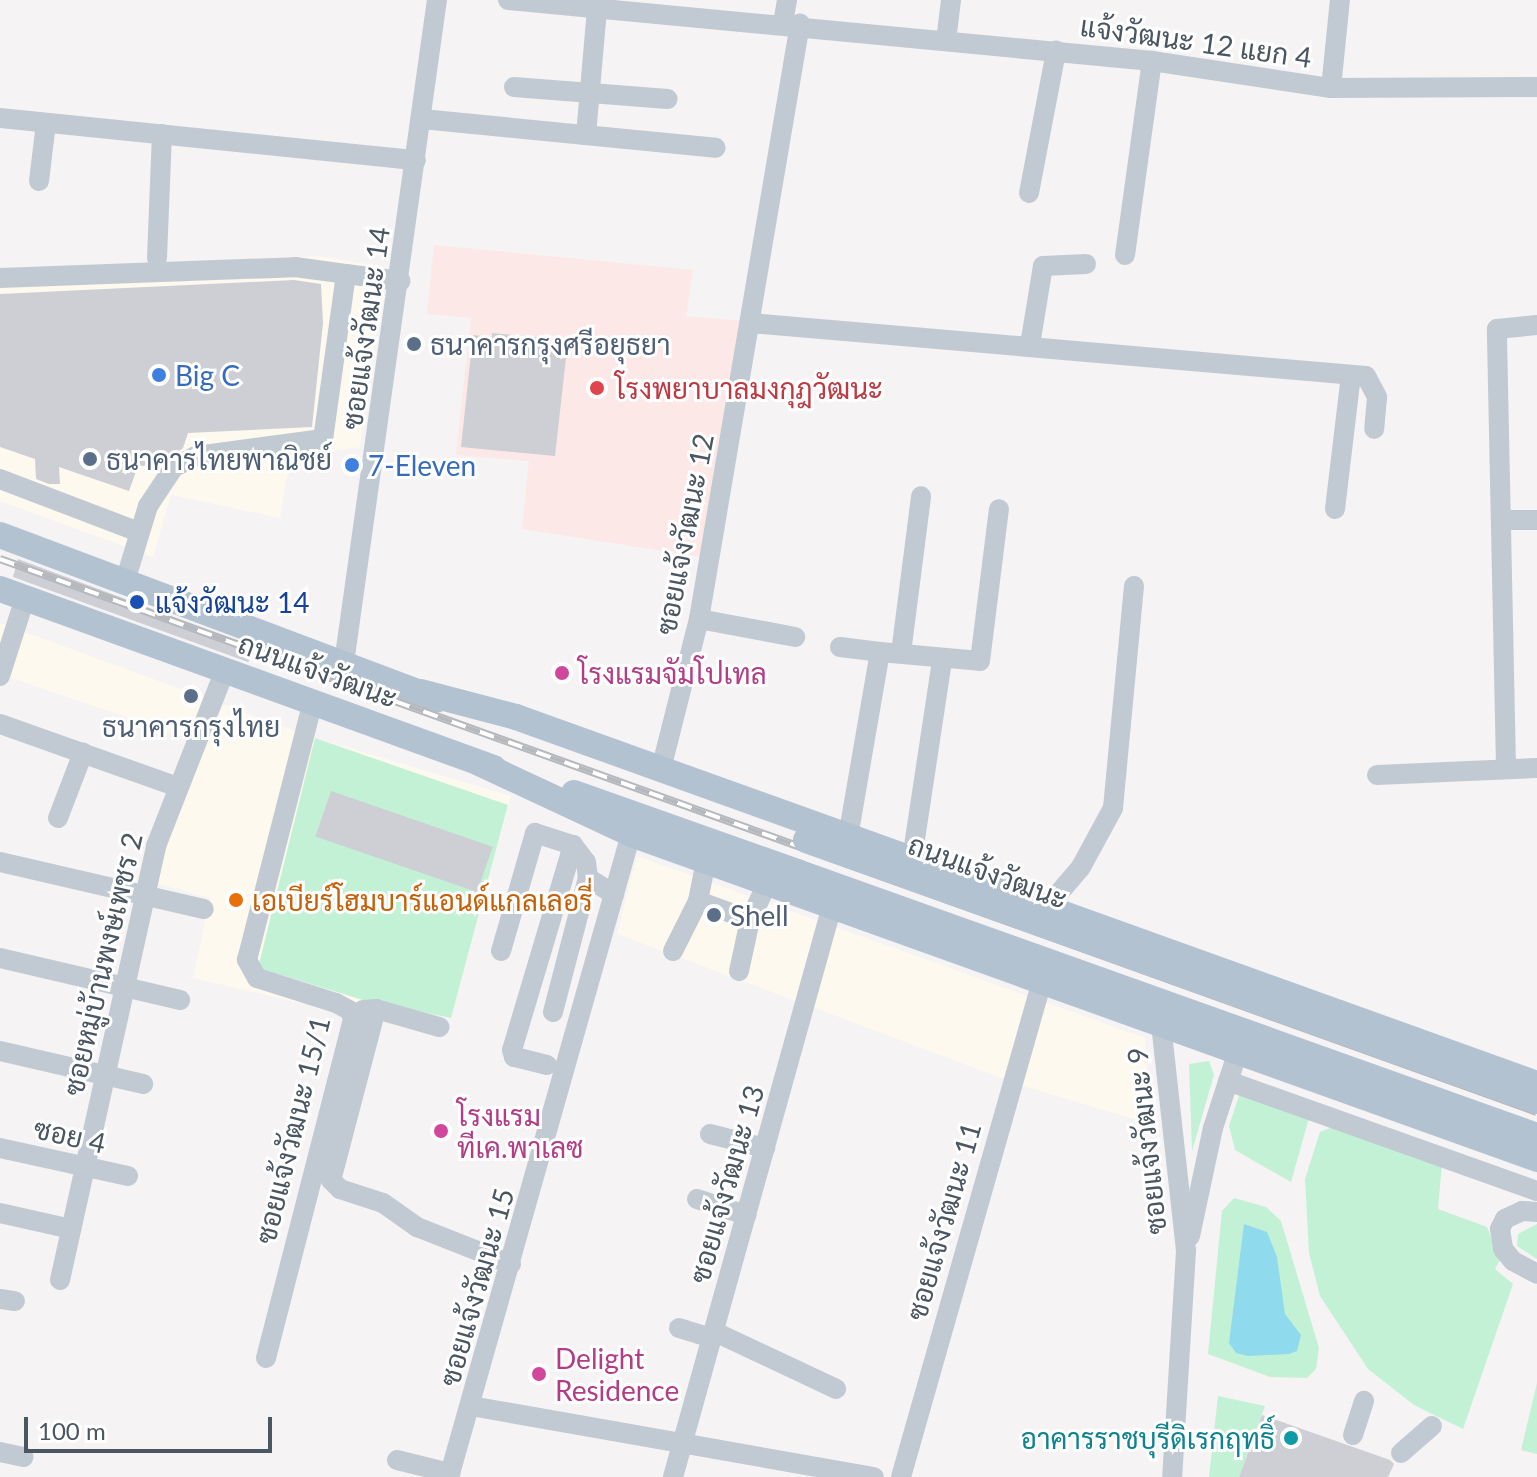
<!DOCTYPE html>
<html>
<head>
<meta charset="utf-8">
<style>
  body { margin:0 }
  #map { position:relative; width:1537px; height:1477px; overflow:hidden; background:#f5f3f3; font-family:Lato,Sarabun,sans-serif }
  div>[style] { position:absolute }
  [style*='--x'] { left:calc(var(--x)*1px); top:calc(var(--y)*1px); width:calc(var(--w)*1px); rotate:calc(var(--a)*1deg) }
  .commercial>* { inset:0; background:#fdf9ef }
  .medical>* { inset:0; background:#fce8e6 }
  .green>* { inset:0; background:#c3f1d5 }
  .water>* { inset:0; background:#90daee }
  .building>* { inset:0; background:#cdcfd5; transform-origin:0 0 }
  .minor>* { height:20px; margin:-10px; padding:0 10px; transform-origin:10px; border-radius:10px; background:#c1cad2 }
  .major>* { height:26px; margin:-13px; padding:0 13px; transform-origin:13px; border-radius:13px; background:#b3c2d1 }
  .rail>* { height:8px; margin-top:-4px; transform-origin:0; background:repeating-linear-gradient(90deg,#fff 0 15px,#b5b8bd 0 30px); box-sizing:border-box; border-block:2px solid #b5b8bd }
  .major-bridge>* { height:26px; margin:-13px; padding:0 13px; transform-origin:13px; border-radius:13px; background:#b3c2d1 }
  .dots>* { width:22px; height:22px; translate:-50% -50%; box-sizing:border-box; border:4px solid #fff; border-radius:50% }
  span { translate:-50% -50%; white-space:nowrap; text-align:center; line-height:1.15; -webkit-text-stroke:6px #fff; paint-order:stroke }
  .street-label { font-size:28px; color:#4a5661 }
  .service-label { font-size:28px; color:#4e5e75 }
  .left { translate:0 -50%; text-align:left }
  .shop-label { font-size:28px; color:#366cbe }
  .health-label { font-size:28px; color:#be3a42 }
  .transit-label { font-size:28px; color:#164399 }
  .hotel-label { font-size:28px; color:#b23c85 }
  .food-label { font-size:28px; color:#c56008 }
  .culture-label { font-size:28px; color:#0d838f }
  .right { translate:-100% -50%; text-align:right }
  .scale { position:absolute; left:24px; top:1417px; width:248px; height:36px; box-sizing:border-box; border:4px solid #4a5661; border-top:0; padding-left:10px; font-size:24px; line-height:28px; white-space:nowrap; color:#4a5661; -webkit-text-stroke:6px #fff; paint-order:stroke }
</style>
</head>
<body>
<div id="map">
  <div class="commercial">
    <div style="clip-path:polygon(317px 256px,385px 267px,360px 447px,290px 458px,280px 518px,171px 495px,153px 557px,0 501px,0 274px)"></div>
    <div style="clip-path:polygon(0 623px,315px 738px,511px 796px,451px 1018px,363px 1000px,342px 1013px,193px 978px,210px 898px,158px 884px,188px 738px,0 674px)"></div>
    <div style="clip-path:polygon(637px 856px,1145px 1038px,1151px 1124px,1023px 1086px,617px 934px)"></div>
  </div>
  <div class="medical">
    <div style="clip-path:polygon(434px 245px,693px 270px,686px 316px,743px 321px,703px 557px,522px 529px,529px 461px,456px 455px,471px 318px,427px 314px)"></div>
  </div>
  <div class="green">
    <div style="clip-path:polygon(315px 738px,508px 805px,451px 1018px,363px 1000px,258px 968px)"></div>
    <div style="clip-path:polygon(1209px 1061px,1214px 1075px,1192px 1151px,1189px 1064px)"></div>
    <div style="clip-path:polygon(1248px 1095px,1309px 1118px,1291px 1182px,1235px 1150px,1229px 1126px,1239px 1096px)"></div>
    <div style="clip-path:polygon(1333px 1127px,1442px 1164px,1438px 1209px,1487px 1227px,1500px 1260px,1495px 1269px,1513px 1284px,1463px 1429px,1414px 1405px,1368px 1369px,1320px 1296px,1309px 1253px,1305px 1179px,1320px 1132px)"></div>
    <div style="clip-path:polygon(1234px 1198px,1266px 1207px,1281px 1221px,1319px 1348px,1316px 1369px,1307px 1378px,1270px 1377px,1208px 1354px,1222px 1211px)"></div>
    <div style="clip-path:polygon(1537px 1224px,1537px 1259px,1517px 1246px,1518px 1234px)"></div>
    <div style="clip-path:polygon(1537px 1383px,1537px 1454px,1521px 1450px)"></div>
    <div style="clip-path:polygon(1218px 1396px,1265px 1406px,1239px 1477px,1209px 1477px)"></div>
  </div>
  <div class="water">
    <div style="clip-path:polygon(1244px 1224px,1267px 1232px,1277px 1257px,1285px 1314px,1301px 1335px,1297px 1351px,1289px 1354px,1248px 1356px,1236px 1353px,1229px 1343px)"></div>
  </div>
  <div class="building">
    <div style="clip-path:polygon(294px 280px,321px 284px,323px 323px,312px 427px,188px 433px,183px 448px,160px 465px,138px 466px,129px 491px,59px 467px,60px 484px,49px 484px,36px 479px,35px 459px,0 447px,0 294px)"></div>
    <div style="clip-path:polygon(492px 333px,568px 340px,555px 456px,461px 447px,473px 335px,492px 337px)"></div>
    <div style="clip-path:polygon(18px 559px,254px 647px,251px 658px,248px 662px,13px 577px)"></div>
    <div style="left:331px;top:791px;width:171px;height:48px;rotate:19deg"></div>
    <div style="clip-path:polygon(1262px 1415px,1390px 1460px,1394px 1464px,1388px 1477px,1239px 1477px)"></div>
  </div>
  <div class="minor">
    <div style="--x:508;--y:0;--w:647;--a:5.41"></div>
    <div style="--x:1152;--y:61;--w:181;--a:8.6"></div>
    <div style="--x:1331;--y:88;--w:206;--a:-0.3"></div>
    <div style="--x:783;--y:23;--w:23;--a:-80"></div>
    <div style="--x:946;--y:41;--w:41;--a:-83"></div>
    <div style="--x:514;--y:87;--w:154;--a:4.5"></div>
    <div style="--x:1331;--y:88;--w:88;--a:-84.2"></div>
    <div style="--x:0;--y:118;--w:418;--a:5.8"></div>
    <div style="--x:422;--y:119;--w:295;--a:5.6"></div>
    <div style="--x:586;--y:135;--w:127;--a:-85"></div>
    <div style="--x:39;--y:181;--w:58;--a:-83.1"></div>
    <div style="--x:1029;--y:193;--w:145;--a:-79.2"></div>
    <div style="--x:1125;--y:255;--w:196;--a:-82.1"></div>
    <div style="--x:157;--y:258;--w:124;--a:-87.7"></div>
    <div style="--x:346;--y:274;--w:55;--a:7.3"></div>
    <div style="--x:0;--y:278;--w:295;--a:-2.1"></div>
    <div style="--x:295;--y:267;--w:51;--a:7.8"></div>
    <div style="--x:346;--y:274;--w:167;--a:97.9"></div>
    <div style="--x:323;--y:439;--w:128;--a:172.4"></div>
    <div style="--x:196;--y:456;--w:25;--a:153"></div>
    <div style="--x:174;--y:467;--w:47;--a:123.7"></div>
    <div style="--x:148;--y:506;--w:78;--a:107"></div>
    <div style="--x:751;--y:323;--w:617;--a:4.93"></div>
    <div style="--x:1366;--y:376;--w:24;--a:62"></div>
    <div style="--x:1377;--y:397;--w:32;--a:95"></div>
    <div style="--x:1030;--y:345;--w:80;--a:-80.7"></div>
    <div style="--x:1043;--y:266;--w:43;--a:-2.7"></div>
    <div style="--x:0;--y:479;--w:149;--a:20.9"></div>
    <div style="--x:1335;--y:509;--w:135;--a:-83.2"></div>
    <div style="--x:1501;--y:520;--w:36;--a:0"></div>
    <div style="--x:699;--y:619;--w:98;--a:10.6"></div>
    <div style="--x:840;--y:647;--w:40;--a:7.1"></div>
    <div style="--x:901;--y:653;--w:158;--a:-82.7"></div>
    <div style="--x:344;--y:663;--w:669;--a:-82.02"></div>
    <div style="--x:0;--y:676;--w:82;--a:-72.2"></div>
    <div style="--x:0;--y:724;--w:189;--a:19.5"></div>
    <div style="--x:1506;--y:767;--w:438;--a:-91.2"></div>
    <div style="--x:1497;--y:329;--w:40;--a:-5.7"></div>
    <div style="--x:661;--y:769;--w:155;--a:-75.8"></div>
    <div style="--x:699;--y:619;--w:604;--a:-80.37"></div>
    <div style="--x:1377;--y:775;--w:160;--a:-2.5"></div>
    <div style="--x:58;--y:818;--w:70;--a:-69"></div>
    <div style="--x:848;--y:837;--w:188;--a:-80.2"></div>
    <div style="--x:880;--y:652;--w:100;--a:5.1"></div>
    <div style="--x:980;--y:661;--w:153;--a:-82.9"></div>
    <div style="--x:912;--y:859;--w:201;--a:-81.4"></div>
    <div style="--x:0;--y:862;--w:209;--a:13"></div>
    <div style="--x:698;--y:901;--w:41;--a:-78.7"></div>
    <div style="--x:1047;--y:907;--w:52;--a:-49.6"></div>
    <div style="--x:1081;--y:867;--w:67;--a:-61.5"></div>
    <div style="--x:1113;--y:808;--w:223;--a:-84.6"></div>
    <div style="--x:501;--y:951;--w:123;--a:-73.9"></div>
    <div style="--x:535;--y:833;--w:40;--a:18"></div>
    <div style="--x:573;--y:845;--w:21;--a:53"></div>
    <div style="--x:586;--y:862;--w:16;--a:83"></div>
    <div style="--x:588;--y:878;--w:31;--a:32"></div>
    <div style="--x:673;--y:951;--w:56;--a:-63.4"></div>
    <div style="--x:698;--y:901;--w:55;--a:20.1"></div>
    <div style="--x:0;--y:958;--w:185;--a:13.1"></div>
    <div style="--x:739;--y:971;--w:52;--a:-77.8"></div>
    <div style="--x:750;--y:920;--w:40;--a:-65"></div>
    <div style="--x:376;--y:1009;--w:177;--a:104.7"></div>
    <div style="--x:331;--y:1180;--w:13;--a:45"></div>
    <div style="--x:340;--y:1189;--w:45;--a:18"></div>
    <div style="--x:383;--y:1203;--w:42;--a:35.2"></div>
    <div style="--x:417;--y:1227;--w:101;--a:21.5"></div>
    <div style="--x:363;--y:1010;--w:13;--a:-4"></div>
    <div style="--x:376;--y:1009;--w:66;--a:15.9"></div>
    <div style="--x:553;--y:1012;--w:138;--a:-75.4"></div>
    <div style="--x:1161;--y:1024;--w:228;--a:83.7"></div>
    <div style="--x:1186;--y:1251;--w:226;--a:93.5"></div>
    <div style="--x:0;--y:1051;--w:147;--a:13"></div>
    <div style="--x:547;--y:1065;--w:34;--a:-166"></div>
    <div style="--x:514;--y:1057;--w:7;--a:-106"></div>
    <div style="--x:512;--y:1050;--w:214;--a:-73.4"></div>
    <div style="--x:1228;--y:1081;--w:328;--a:19.6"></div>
    <div style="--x:710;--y:1134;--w:57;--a:14.3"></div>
    <div style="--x:0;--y:1148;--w:131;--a:12.3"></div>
    <div style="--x:697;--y:1199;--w:52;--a:18.1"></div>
    <div style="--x:1537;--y:1212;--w:15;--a:-176"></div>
    <div style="--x:1522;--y:1211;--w:19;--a:155"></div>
    <div style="--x:1505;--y:1219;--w:11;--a:117"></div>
    <div style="--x:1500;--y:1229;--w:20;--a:81"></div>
    <div style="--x:1503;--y:1249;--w:16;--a:50"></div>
    <div style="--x:1513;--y:1261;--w:27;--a:28"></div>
    <div style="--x:0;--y:1213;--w:73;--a:12.7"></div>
    <div style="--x:1190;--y:1236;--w:110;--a:-78"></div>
    <div style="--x:1213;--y:1128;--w:81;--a:-72"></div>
    <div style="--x:60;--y:1280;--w:444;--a:-77.5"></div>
    <div style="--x:156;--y:846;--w:189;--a:-68.6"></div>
    <div style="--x:0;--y:1299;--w:15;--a:8"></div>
    <div style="--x:679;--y:1328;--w:34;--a:17"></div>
    <div style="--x:713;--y:1331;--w:136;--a:25.2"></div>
    <div style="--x:266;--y:1358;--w:349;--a:-75.6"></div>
    <div style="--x:353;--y:1020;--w:9;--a:-103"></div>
    <div style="--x:351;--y:1011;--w:17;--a:-152"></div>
    <div style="--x:336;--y:1003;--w:83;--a:-162.4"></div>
    <div style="--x:257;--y:978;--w:21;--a:-119"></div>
    <div style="--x:247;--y:960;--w:266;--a:-75.7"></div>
    <div style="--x:471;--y:1406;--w:409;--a:10"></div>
    <div style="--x:1353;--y:1435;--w:36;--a:-72"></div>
    <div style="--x:0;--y:1452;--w:24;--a:12"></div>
    <div style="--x:1401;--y:1453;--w:41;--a:-41.1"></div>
    <div style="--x:397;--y:1460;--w:55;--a:13.8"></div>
    <div style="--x:449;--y:1477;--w:668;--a:-74.2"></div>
    <div style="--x:673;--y:1477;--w:593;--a:-74.44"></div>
    <div style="--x:901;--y:1477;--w:516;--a:-74.13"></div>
  </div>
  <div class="major">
    <div style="--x:0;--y:535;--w:467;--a:20.6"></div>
    <div style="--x:0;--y:589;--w:525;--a:19.92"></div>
    <div style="--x:421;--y:692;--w:98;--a:14.7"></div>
    <div style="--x:516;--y:717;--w:1085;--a:19.77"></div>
    <div style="--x:479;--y:763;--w:168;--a:25"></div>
    <div style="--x:631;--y:834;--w:963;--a:19.73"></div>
    <div style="--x:574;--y:793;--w:237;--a:19.5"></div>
  </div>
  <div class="rail">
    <div style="--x:0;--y:559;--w:1633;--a:19.79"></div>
  </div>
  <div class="major-bridge">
    <div style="--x:806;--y:840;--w:776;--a:19.65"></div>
    <div style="--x:797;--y:872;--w:786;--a:19.63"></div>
  </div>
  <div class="dots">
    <div style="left:414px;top:344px;background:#5c6f8a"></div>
    <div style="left:159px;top:375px;background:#3f7fe0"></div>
    <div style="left:597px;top:388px;background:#e0444e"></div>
    <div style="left:90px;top:459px;background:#5c6f8a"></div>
    <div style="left:352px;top:465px;background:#3f7fe0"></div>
    <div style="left:137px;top:602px;background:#1a4fb4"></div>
    <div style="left:562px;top:673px;background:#d1479c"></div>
    <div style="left:191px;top:696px;background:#5c6f8a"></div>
    <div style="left:236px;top:900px;background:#e8710a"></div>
    <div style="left:714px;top:915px;background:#5c6f8a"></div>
    <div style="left:441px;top:1131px;background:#d1479c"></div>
    <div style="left:539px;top:1374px;background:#d1479c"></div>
    <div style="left:1291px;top:1438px;background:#0f9aa8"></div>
  </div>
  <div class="street-label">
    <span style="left:1196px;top:41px;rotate:8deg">แจ้งวัฒนะ 12 แยก 4</span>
    <span style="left:365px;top:328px;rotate:-82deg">ซอยแจ้งวัฒนะ 14</span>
    <span style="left:684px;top:534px;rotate:-79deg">ซอยแจ้งวัฒนะ 12</span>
    <span style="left:318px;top:670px;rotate:20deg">ถนนแจ้งวัฒนะ</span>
    <span style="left:988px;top:871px;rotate:20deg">ถนนแจ้งวัฒนะ</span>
    <span style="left:102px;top:964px;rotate:-77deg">ซอยหมู่บ้านพงษ์เพชร 2</span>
    <span style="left:292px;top:1130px;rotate:-76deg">ซอยแจ้งวัฒนะ 15/1</span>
    <span style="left:70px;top:1135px;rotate:13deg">ซอย 4</span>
    <span style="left:1146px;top:1141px;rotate:-96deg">ซอยแจ้งวัฒนะ 9</span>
    <span style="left:726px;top:1184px;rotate:-74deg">ซอยแจ้งวัฒนะ 13</span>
    <span style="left:943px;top:1221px;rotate:-74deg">ซอยแจ้งวัฒนะ 11</span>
    <span style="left:476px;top:1287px;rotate:-74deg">ซอยแจ้งวัฒนะ 15</span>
  </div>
  <div class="service-label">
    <span class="left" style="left:430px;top:344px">ธนาคารกรุงศรีอยุธยา</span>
    <span class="left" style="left:106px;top:459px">ธนาคารไทยพาณิชย์</span>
    <span style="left:191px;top:726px">ธนาคารกรุงไทย</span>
    <span class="left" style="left:730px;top:915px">Shell</span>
  </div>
  <div class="shop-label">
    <span class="left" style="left:175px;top:375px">Big C</span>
    <span class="left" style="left:368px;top:465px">7-Eleven</span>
  </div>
  <div class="health-label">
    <span class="left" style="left:615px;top:388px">โรงพยาบาลมงกุฎวัฒนะ</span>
  </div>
  <div class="transit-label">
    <span class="left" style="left:155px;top:602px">แจ้งวัฒนะ 14</span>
  </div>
  <div class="hotel-label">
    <span class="left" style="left:578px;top:673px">โรงแรมจัมโปเทล</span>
    <span class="left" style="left:457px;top:1131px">โรงแรม<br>ทีเค.พาเลซ</span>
    <span class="left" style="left:555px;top:1374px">Delight<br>Residence</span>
  </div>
  <div class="food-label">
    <span class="left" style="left:252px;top:900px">เอเบียร์โฮมบาร์แอนด์แกลเลอรี่</span>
  </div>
  <div class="culture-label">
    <span class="right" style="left:1275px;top:1438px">อาคารราชบุรีดิเรกฤทธิ์</span>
  </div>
  <div class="scale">100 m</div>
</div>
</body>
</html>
